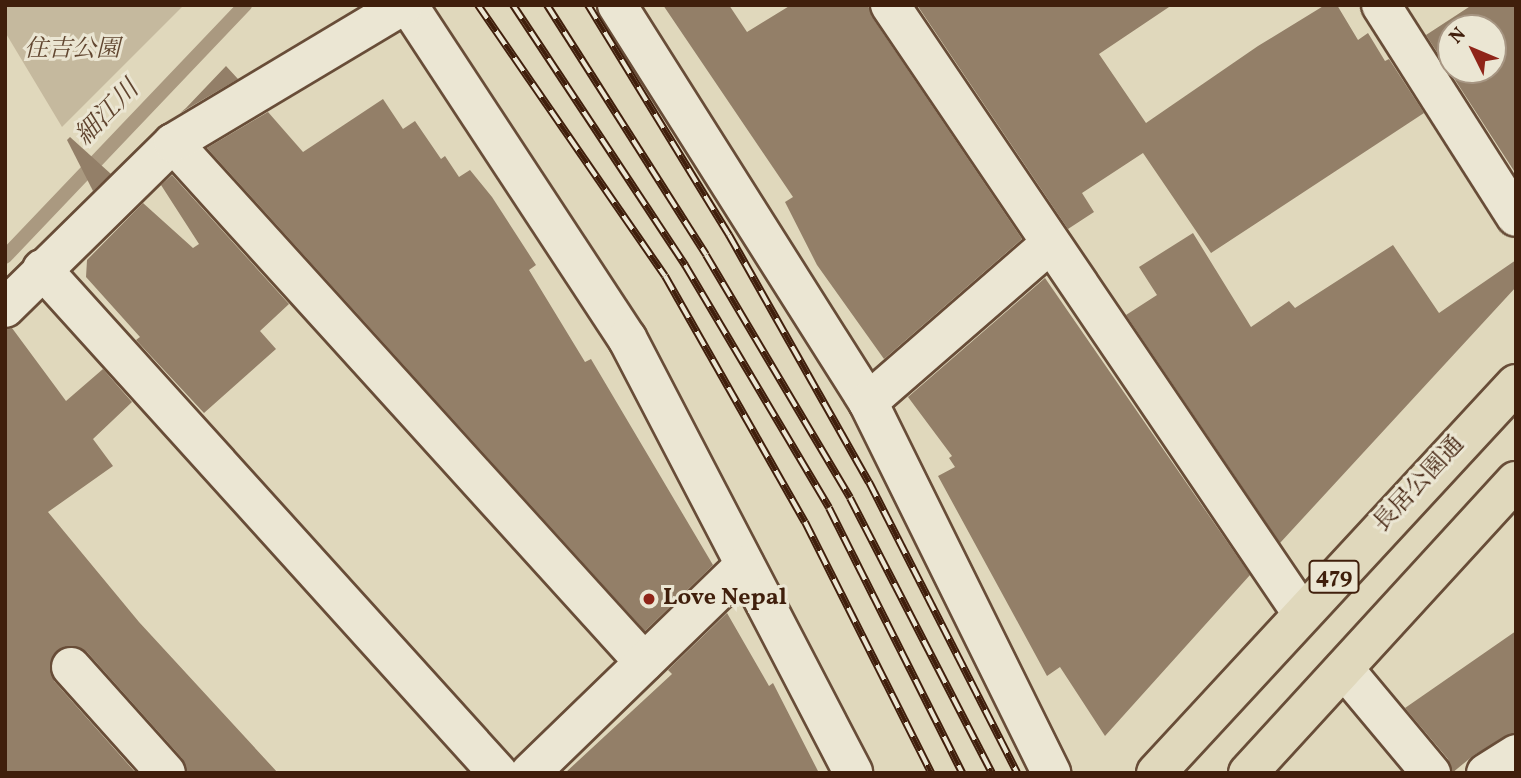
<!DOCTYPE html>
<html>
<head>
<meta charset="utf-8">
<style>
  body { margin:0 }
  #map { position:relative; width:1521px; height:778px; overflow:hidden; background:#e0d8bc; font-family:Vollkorn,"Noto Serif JP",serif }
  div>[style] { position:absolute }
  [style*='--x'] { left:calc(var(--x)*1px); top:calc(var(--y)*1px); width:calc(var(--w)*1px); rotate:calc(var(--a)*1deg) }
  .green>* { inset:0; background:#c5b99e }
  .stream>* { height:14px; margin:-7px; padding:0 7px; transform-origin:7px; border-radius:7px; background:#aa9980 }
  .building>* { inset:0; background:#937f68 }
  .roads { filter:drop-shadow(2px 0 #684d38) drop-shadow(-2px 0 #684d38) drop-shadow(0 2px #684d38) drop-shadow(0 -2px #684d38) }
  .minor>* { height:38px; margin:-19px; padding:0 19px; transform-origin:19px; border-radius:19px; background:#ebe6d3 }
  .highway>* { height:38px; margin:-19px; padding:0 19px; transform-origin:19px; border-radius:19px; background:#e0d8bc }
  .rail>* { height:8px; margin-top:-4px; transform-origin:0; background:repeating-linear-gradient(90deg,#ebe6d3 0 16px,#401f0c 0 32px); box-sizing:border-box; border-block:2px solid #401f0c }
  .dots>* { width:19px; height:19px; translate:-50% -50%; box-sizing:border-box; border:4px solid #ebe6d3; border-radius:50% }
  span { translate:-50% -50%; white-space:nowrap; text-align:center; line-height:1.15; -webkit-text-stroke:6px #ebe6d3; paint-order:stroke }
  .shield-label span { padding:2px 5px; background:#ebe6d3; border:2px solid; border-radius:5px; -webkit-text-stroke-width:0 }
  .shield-label { font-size:23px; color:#401f0c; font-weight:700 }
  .park-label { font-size:24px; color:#614630; font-style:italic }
  .street-label { font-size:24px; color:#401f0c }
  .poi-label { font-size:24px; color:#401f0c; font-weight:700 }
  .left { translate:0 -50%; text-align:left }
  .water-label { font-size:26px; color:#60442f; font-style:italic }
  .frame { position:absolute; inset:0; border:7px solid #401f0c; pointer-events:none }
  .north { position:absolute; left:1437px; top:14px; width:70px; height:70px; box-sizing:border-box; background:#ebe6d3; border:2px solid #a79683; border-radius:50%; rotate:313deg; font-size:19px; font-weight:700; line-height:28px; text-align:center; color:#401f0c }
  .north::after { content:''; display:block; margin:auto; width:24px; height:32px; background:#8f2418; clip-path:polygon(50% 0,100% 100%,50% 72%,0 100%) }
</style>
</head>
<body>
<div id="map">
  <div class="green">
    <div style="clip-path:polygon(5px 5px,184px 5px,62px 127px,5px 32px)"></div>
  </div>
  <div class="stream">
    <div style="--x:5;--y:257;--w:348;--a:-46.4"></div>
  </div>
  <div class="building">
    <div style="clip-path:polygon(663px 5px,729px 5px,747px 32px,791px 5px,868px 5px,872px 17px,1022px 239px,884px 359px,817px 265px,785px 202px,793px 197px)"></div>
    <div style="clip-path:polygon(917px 5px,1172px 5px,1099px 54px,1146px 123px,1258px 46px,1325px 5px,1337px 5px,1358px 40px,1368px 33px,1385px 61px,1389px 59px,1424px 113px,1211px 253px,1143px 153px,1082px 193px,1094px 212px,1068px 229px)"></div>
    <div style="clip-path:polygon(evenodd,1472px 5px,1516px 5px,1516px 174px,1426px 35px,1472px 5px,1451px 28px,1493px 28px,1493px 70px,1451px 70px,1451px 28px)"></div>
    <div style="clip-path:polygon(226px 66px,238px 79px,180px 113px,186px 108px)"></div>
    <div style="clip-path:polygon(383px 99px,403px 129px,415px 121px,441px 159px,445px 156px,459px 177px,470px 170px,492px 197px,536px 265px,529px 270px,585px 362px,591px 359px,713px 565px,645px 631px,207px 148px,268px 112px,303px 152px)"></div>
    <div style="clip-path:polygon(70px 137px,111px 174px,93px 191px,67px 140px)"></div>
    <div style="clip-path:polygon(172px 175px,289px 304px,260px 331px,276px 349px,204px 413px,136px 340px,140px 337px,86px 277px,87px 260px,143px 203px,193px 248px,199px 244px,161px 185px)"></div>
    <div style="clip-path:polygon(1193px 233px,1251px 327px,1289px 301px,1295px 308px,1393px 245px,1439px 313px,1516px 260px,1516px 287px,1280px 543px,1126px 315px,1157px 295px,1139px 267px)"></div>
    <div style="clip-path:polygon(1045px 278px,1250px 575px,1105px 736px,1060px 667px,1047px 676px,938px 476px,955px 467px,949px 458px,952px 456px,908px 397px)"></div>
    <div style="clip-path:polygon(12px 328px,66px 401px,103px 369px,132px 402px,93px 439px,113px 466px,48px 512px,139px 622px,278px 773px,187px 773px,182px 758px,87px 652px,67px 646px,51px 660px,54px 681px,136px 773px,5px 773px,5px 329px)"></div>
    <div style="clip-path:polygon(727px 613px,769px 686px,773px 683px,819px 773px,565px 773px,672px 674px,668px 670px)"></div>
    <div style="clip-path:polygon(1516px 631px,1516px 732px,1474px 755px,1452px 773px,1448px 759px,1405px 708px)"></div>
  </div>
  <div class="roads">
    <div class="minor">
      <div style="--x:408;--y:5;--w:399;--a:56.7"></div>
      <div style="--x:627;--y:338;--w:490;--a:62.5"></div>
      <div style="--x:617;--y:5;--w:470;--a:57.7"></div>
      <div style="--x:868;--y:402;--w:414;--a:63.7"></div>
      <div style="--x:890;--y:5;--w:733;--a:55.9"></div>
      <div style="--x:1381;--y:5;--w:251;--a:57.5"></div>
      <div style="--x:173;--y:143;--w:701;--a:47.78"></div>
      <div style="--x:42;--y:269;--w:680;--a:47.86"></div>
      <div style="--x:5;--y:308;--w:235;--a:-44.5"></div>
      <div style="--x:173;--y:143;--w:269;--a:-30.9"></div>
      <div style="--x:868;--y:402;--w:241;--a:-41"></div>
      <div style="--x:71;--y:667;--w:142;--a:48.1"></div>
      <div style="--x:1344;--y:669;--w:136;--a:50.1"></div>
      <div style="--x:530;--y:773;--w:299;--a:-44.1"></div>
      <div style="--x:1486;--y:773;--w:36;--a:-32"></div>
    </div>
    <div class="highway">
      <div style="--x:1156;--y:773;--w:530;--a:-47.22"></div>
      <div style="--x:1248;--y:773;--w:396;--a:-47.5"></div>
    </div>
  </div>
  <div class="rail">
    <div style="--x:478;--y:5;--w:329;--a:55.4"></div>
    <div style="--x:665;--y:276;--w:283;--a:60.4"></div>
    <div style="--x:805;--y:522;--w:281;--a:63.3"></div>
    <div style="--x:513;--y:5;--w:312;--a:56.5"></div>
    <div style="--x:685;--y:265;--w:282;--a:59.3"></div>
    <div style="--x:829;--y:508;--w:297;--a:63.3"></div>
    <div style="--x:547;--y:5;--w:296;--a:57.5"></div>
    <div style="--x:706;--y:255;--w:282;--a:59.3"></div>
    <div style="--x:850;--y:498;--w:309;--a:62.7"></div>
    <div style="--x:588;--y:5;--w:270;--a:58.5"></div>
    <div style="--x:729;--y:235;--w:284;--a:60.5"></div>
    <div style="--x:869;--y:482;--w:326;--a:63"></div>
  </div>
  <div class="dots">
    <div style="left:649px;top:599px;background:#8f2418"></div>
  </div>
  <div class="shield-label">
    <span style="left:1334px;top:577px">479</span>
  </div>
  <div class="park-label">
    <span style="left:72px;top:51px">住吉公園</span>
  </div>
  <div class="street-label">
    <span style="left:1420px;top:485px;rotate:-47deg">長居公園通</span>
  </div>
  <div class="poi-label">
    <span class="left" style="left:663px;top:599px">Love Nepal</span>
  </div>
  <div class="water-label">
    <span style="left:108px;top:114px;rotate:-46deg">細江川</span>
  </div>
  <div class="frame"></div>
  <div class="north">N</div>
</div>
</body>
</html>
